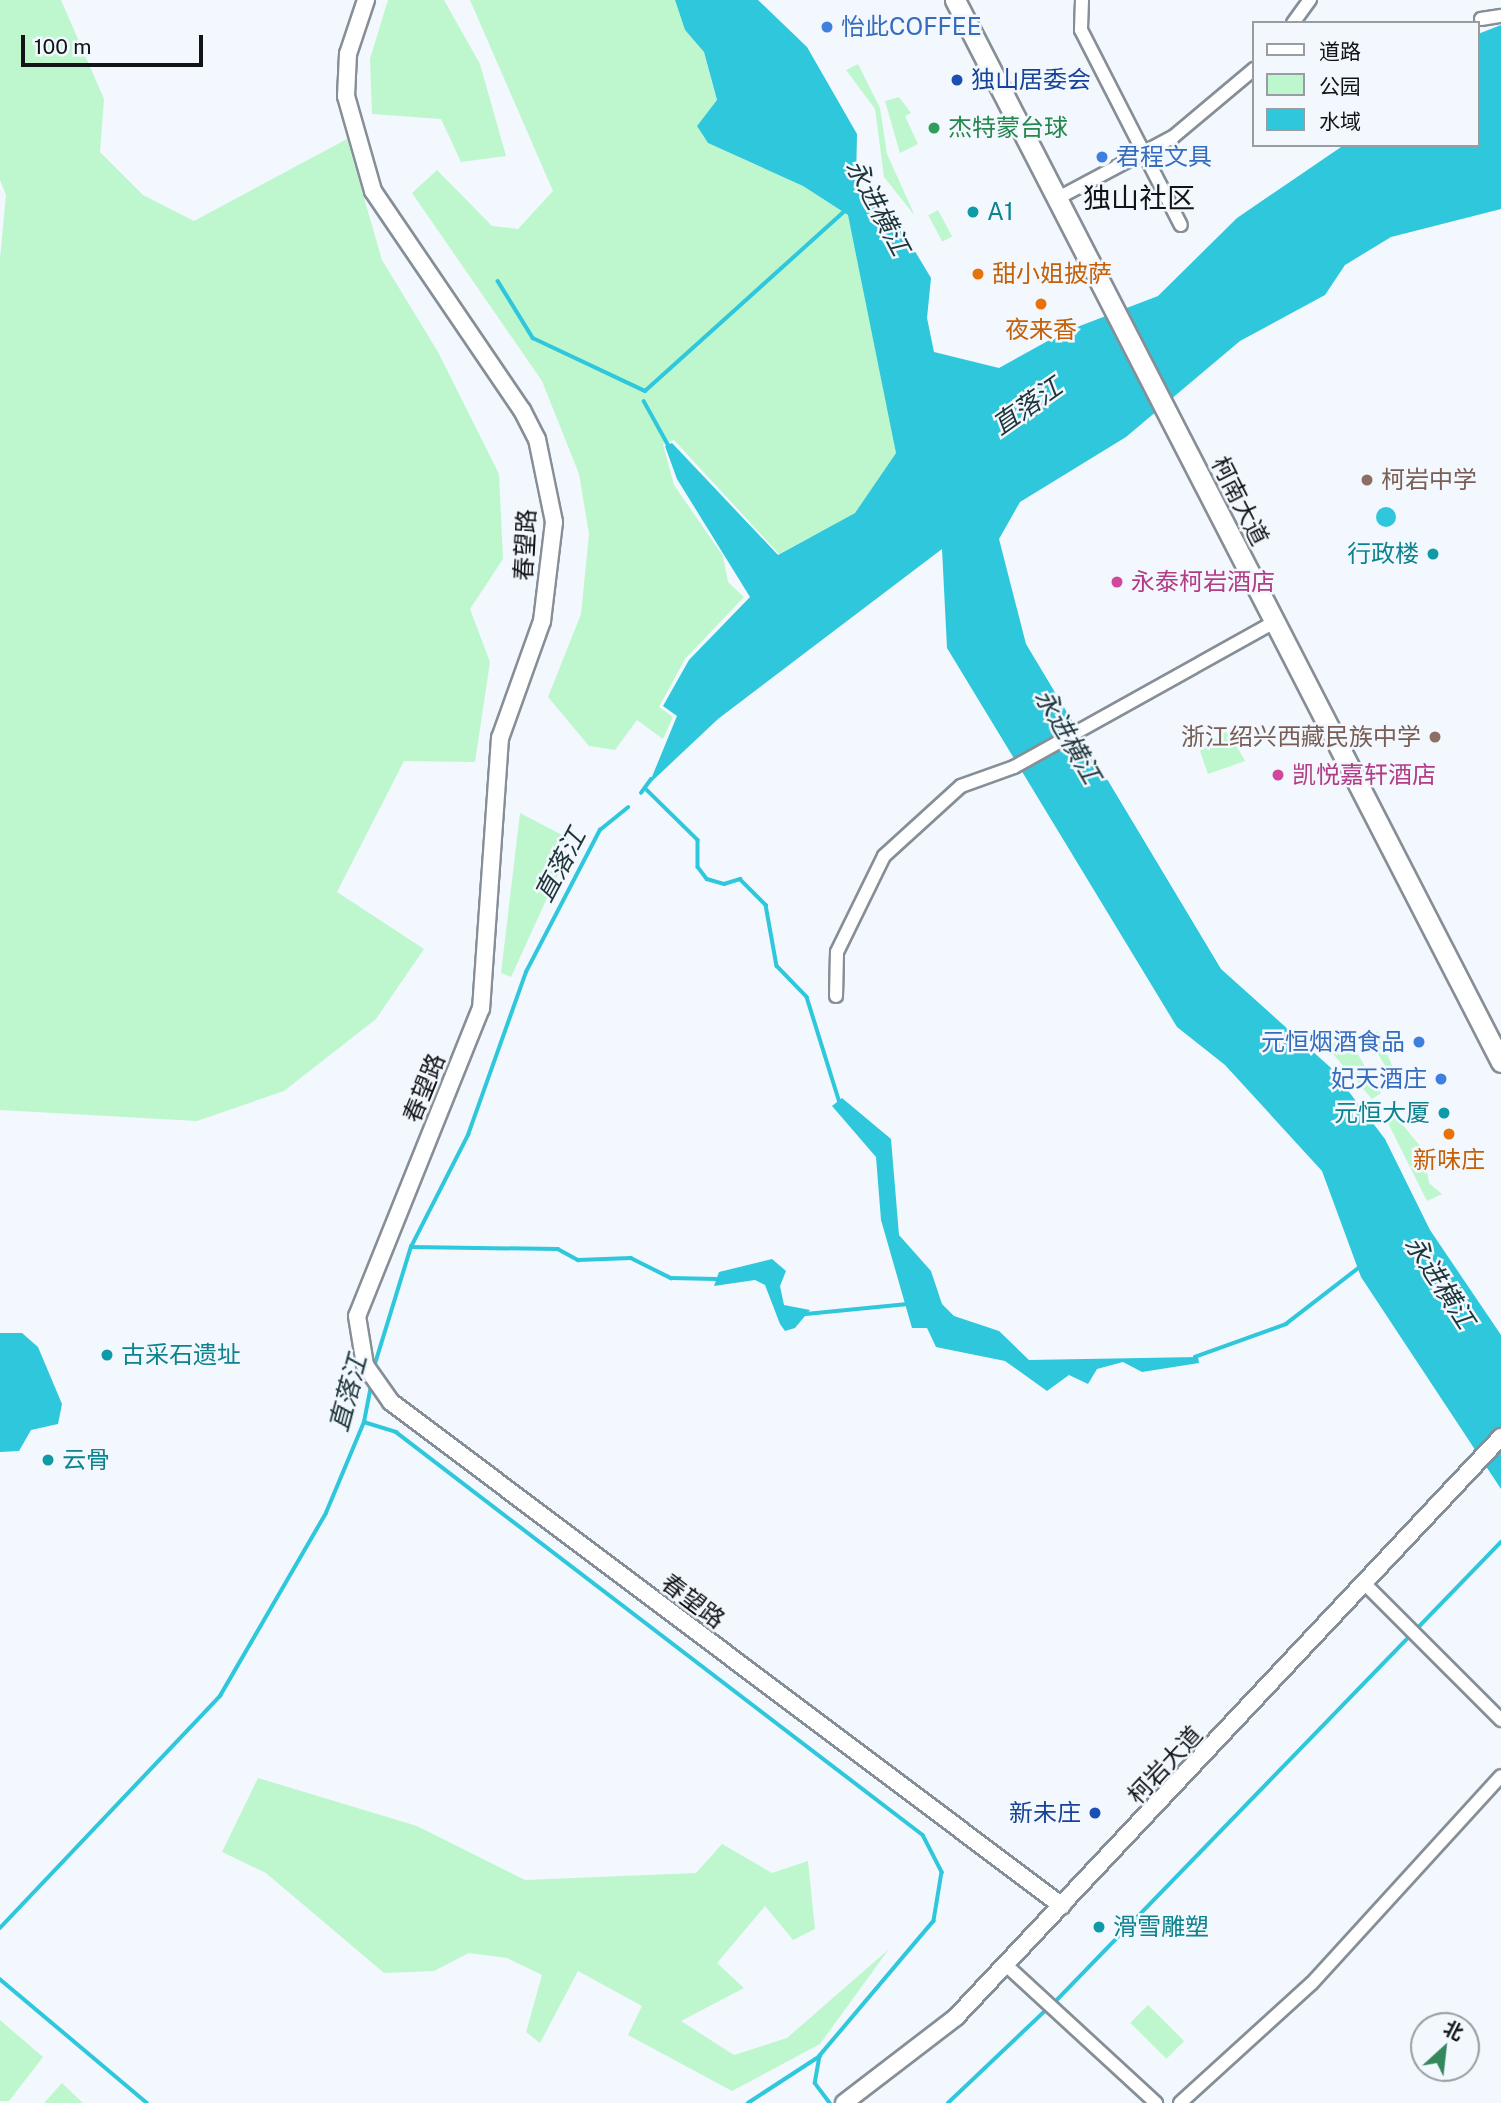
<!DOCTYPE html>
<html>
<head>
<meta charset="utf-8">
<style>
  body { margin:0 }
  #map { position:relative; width:1501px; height:2103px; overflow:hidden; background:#f2f8fd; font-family:"Public Sans","Noto Sans SC",sans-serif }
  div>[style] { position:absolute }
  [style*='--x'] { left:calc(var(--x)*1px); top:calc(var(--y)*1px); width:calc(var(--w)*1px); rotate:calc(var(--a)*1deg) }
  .green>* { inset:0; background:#bef7ce; transform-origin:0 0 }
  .water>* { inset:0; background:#2fc7dc }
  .round { border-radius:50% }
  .stream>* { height:3.5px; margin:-1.75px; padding:0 1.75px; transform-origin:1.75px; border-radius:1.75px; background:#2fc7dc }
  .roads { filter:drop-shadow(2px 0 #868f97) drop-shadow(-2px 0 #868f97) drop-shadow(0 2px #868f97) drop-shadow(0 -2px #868f97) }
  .minor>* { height:12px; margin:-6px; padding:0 6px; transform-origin:6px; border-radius:6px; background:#fff }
  .tertiary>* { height:16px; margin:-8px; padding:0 8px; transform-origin:8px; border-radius:8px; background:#fff }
  .secondary>* { height:19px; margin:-9.5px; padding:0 9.5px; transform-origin:9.5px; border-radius:9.5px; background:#fff }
  .dots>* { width:19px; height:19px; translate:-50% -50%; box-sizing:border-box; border:4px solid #f2f8fd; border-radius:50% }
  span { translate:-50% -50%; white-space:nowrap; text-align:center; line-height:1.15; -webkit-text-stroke:5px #f2f8fd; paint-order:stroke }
  .shop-label { font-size:24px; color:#366cbe }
  .left { translate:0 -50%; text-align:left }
  .right { translate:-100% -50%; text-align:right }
  .transit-label { font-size:24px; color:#164399 }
  .leisure-label { font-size:24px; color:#27864d }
  .culture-label { font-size:24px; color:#0d838f }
  .food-label { font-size:24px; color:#c56008 }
  .education-label { font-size:24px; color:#785e54 }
  .street-label { font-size:24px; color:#121518 }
  .hotel-label { font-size:24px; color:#b23c85 }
  .water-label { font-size:26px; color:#1e363a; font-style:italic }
  .quarter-label { font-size:28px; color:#121518 }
  .legend { position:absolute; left:1252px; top:21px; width:228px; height:126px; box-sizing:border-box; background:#f2f8fd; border:2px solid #989da1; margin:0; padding:9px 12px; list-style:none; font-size:21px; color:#121518 }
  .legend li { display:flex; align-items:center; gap:14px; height:35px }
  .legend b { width:35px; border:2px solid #989da1 }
  .north { position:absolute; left:1410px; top:2012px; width:70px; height:70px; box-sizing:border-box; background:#f2f8fd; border:2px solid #989da1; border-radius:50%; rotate:27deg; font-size:19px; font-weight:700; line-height:28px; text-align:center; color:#121518 }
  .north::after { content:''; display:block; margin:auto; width:24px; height:32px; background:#34885b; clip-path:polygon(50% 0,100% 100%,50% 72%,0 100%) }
  .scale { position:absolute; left:21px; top:35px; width:182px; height:32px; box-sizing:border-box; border:4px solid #121518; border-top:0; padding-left:9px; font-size:21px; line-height:24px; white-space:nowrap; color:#121518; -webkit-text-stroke:5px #f2f8fd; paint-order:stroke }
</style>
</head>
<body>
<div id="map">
  <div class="green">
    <div style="clip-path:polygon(0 0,61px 0,104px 99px,100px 152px,143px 195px,194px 221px,347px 139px,382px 260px,438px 352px,499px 474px,503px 559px,470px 609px,490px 662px,475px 762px,404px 761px,337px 892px,424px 949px,376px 1019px,284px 1091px,197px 1121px,0 1110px,0 258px,6px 195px,0 180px)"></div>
    <div style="clip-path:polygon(388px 0,444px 0,480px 64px,506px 156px,461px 162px,441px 119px,372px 114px,370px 59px)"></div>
    <div style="clip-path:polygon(470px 0,675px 0,685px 30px,704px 52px,717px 101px,697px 126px,708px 143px,803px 186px,848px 215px,882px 364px,896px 453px,855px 513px,779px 554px,674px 440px,663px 444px,674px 485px,723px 556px,728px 582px,744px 597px,685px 659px,659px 707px,673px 717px,663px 739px,637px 720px,615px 750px,589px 746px,548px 697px,581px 614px,589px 534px,579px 474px,542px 381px,412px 193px,437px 170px,492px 226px,518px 229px,553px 191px)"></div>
    <div style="clip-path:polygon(858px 64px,880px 108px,887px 154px,915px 216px,884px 177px,875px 109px,846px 70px)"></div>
    <div style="clip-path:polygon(899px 97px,911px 113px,905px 116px,918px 144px,900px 153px,885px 101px)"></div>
    <div style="left:938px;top:210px;width:30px;height:11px;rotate:62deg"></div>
    <div style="clip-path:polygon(1228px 730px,1245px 761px,1208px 774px,1200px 751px)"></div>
    <div style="clip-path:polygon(520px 813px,568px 838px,564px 861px,511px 977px,501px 973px)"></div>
    <div style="clip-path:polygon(1377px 1031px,1395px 1072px,1390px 1074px,1369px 1039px)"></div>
    <div style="clip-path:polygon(1347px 1036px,1381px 1093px,1372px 1099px,1327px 1047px)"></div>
    <div style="clip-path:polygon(1394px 1114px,1424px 1151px,1429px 1183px,1442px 1194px,1427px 1201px,1386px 1119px)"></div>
    <div style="clip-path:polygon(258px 1778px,417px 1826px,525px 1880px,696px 1873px,722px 1844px,772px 1873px,808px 1861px,815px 1929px,793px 1940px,765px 1906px,717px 1963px,744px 1988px,681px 2021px,734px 2055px,787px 2038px,889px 1949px,820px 2044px,732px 2091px,628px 2035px,642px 2006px,578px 1971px,540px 2043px,526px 2032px,542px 1975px,507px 1958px,469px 1953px,434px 1971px,384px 1973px,266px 1873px,222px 1852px)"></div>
    <div style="left:1148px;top:2005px;width:51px;height:25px;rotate:45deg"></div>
    <div style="clip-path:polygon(0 2020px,43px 2057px,9px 2101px,0 2101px)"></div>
    <div style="clip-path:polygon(62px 2083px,83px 2103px,44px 2103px)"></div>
  </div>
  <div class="water">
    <div style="clip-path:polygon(675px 0,758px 0,807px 47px,857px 134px,856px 183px,907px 238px,931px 278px,927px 318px,934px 352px,999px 368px,1064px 332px,1158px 296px,1237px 218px,1344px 145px,1478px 145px,1478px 34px,1501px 25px,1501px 209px,1391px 237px,1345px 265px,1325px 295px,1240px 341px,1126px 437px,1020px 502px,999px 539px,1026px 644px,1221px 969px,1330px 1067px,1385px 1139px,1430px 1230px,1501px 1335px,1501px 1489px,1361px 1277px,1322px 1171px,1225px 1065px,1177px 1027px,947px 648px,942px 549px,718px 719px,649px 784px,677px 716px,663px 706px,689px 660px,750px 597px,677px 479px,665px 446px,672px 443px,778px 555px,855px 513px,896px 453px,848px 215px,803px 186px,708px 143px,697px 126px,717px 100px,704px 52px,685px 30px)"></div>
    <div class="round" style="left:1376px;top:507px;width:20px;height:20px"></div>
    <div style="clip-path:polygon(842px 1098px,891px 1139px,899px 1235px,931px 1271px,942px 1304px,954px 1316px,999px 1331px,1029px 1360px,1198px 1357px,1199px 1363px,1142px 1372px,1123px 1362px,1097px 1369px,1088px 1384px,1069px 1375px,1047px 1391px,1005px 1361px,936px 1347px,927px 1328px,912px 1328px,881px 1220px,876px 1157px,832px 1106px)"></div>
    <div style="clip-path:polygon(772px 1259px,786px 1271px,780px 1286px,784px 1305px,810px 1310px,795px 1328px,785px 1331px,780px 1324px,765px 1285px,755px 1280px,714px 1286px,719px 1272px)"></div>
    <div style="clip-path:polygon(0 1333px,22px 1333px,38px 1347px,62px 1404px,58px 1424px,31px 1430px,19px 1451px,0 1452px)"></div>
  </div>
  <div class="stream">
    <div style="--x:498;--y:281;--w:67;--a:58.4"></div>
    <div style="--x:533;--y:338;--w:124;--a:25.3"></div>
    <div style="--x:645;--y:391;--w:272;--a:-42"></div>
    <div style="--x:644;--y:401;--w:54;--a:61"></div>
    <div style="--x:645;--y:788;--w:74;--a:44.5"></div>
    <div style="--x:698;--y:840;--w:27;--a:90"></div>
    <div style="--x:698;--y:867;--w:15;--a:53"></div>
    <div style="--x:707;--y:879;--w:18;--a:16"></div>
    <div style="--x:724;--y:884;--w:17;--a:-17"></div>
    <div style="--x:740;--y:879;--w:37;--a:45"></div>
    <div style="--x:766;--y:905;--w:62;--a:79.8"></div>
    <div style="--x:777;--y:966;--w:43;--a:45.9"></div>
    <div style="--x:807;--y:997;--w:111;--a:72.7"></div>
    <div style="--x:641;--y:793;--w:17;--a:-54"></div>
    <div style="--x:411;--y:1247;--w:147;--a:0.8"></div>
    <div style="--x:558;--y:1249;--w:23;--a:29"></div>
    <div style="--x:578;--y:1260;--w:53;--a:-2.2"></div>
    <div style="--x:631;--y:1258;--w:45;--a:26.6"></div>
    <div style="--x:671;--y:1278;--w:45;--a:1.3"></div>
    <div style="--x:806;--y:1314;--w:102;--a:-5.6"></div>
    <div style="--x:1195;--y:1357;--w:97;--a:-19.9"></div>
    <div style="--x:1286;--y:1324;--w:95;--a:-37.7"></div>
    <div style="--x:374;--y:1367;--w:126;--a:-72.9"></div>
    <div style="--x:411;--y:1247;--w:126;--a:-63"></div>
    <div style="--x:468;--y:1135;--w:173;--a:-70.4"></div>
    <div style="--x:526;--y:972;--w:160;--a:-62.5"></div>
    <div style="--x:600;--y:830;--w:36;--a:-39"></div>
    <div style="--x:364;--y:1422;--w:34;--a:17"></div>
    <div style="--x:396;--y:1432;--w:663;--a:37.41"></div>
    <div style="--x:923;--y:1835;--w:42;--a:62.8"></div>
    <div style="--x:942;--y:1872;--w:50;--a:99.3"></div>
    <div style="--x:934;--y:1921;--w:177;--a:130.2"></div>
    <div style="--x:820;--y:2056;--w:27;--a:100"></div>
    <div style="--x:815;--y:2083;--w:25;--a:53"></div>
    <div style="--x:0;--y:1928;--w:320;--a:-46.5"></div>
    <div style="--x:220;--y:1696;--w:211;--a:-59.9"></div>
    <div style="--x:326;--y:1513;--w:99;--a:-67.3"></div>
    <div style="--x:364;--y:1422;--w:38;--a:-79"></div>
    <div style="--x:0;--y:1979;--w:192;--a:40.1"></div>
    <div style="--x:1054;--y:2003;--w:642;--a:-45.88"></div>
    <div style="--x:748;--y:2103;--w:86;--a:-33.1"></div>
    <div style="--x:948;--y:2103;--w:138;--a:-43.5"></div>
  </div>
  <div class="roads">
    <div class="minor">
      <div style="--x:1082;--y:0;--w:30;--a:92"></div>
      <div style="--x:1081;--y:30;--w:219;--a:62.9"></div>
      <div style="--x:1481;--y:19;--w:20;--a:-9"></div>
      <div style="--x:1293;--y:23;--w:29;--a:-54"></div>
      <div style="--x:1060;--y:197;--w:128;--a:-28"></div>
      <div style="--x:1173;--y:137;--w:106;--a:-40"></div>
      <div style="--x:836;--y:996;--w:44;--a:-88.7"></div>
      <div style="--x:837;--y:952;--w:107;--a:-63.9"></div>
      <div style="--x:884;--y:856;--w:104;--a:-42.3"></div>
      <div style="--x:961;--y:786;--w:56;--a:-19.7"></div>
      <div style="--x:1014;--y:767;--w:299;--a:-29.1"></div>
      <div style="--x:1366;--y:1585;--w:191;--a:45"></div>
      <div style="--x:1006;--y:1965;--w:204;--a:42.6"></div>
      <div style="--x:1180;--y:2103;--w:178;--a:-42.3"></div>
      <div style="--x:1312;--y:1983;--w:280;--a:-47.6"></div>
    </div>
    <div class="tertiary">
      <div style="--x:366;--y:0;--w:57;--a:108.4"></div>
      <div style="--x:348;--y:54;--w:42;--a:92.7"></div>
      <div style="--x:346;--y:96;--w:99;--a:74.1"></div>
      <div style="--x:373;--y:191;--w:265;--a:55.8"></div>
      <div style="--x:522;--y:410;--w:33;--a:63"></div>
      <div style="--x:537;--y:439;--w:85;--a:78.4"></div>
      <div style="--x:554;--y:522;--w:100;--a:96.9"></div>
      <div style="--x:542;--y:621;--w:124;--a:109.7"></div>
      <div style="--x:500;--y:738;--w:271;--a:94"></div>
      <div style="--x:481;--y:1008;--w:332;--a:111.9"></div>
      <div style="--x:357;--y:1316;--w:50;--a:80.7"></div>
      <div style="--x:365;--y:1365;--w:45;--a:54.9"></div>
      <div style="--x:391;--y:1402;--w:839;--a:36.91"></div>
      <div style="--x:844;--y:2103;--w:141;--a:-37.5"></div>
      <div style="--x:956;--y:2017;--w:796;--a:-46.78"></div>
    </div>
    <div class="secondary">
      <div style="--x:955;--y:0;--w:1194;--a:62.79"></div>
    </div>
  </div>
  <div class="dots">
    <div style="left:827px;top:27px;background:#3f7fe0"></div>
    <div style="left:957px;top:80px;background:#1a4fb4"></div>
    <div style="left:934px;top:128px;background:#2e9e5b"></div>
    <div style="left:1102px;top:157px;background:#3f7fe0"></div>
    <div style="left:973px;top:212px;background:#0f9aa8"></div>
    <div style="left:978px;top:274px;background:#e8710a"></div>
    <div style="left:1041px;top:304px;background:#e8710a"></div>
    <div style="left:1367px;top:480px;background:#8d6e63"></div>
    <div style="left:1433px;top:554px;background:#0f9aa8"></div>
    <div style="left:1117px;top:582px;background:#d1479c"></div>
    <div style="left:1435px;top:737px;background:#8d6e63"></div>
    <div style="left:1278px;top:775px;background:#d1479c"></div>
    <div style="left:1419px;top:1042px;background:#3f7fe0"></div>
    <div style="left:1441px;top:1079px;background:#3f7fe0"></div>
    <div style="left:1444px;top:1113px;background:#0f9aa8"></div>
    <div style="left:1449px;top:1134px;background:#e8710a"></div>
    <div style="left:107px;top:1355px;background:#0f9aa8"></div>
    <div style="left:48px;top:1460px;background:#0f9aa8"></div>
    <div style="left:1095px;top:1813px;background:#1a4fb4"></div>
    <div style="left:1099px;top:1927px;background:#0f9aa8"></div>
  </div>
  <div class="shop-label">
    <span class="left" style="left:841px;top:27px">怡此COFFEE</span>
    <span class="left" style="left:1116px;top:157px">君程文具</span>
    <span class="right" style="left:1405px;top:1042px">元恒烟酒食品</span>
    <span class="right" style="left:1427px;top:1079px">妃天酒庄</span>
  </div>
  <div class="transit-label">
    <span class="left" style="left:971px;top:80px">独山居委会</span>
    <span class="right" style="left:1081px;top:1813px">新未庄</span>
  </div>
  <div class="leisure-label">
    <span class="left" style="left:948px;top:128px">杰特蒙台球</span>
  </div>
  <div class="culture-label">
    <span class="left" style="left:987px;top:212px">A1</span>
    <span class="right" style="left:1419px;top:554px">行政楼</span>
    <span class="right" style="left:1430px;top:1113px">元恒大厦</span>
    <span class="left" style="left:121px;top:1355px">古采石遗址</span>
    <span class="left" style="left:62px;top:1460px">云骨</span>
    <span class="left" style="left:1113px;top:1927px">滑雪雕塑</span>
  </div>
  <div class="food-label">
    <span class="left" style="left:992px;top:274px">甜小姐披萨</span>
    <span style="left:1041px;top:330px">夜来香</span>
    <span style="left:1449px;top:1160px">新味庄</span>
  </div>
  <div class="education-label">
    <span class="left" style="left:1381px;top:480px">柯岩中学</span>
    <span class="right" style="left:1421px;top:737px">浙江绍兴西藏民族中学</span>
  </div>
  <div class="street-label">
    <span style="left:1240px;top:501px;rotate:63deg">柯南大道</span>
    <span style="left:525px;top:545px;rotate:-87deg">春望路</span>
    <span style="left:424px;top:1088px;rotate:-68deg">春望路</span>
    <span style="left:693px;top:1601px;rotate:37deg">春望路</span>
    <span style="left:1165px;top:1765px;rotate:-47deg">柯岩大道</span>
  </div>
  <div class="hotel-label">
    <span class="left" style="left:1131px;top:582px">永泰柯岩酒店</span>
    <span class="left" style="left:1292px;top:775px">凯悦嘉轩酒店</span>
  </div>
  <div class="water-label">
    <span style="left:878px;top:207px;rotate:62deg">永进横江</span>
    <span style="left:1027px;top:406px;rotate:-35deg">直落江</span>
    <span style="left:1068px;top:736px;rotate:60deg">永进横江</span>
    <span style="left:560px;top:865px;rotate:-62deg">直落江</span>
    <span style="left:1440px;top:1282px;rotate:57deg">永进横江</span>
    <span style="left:348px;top:1393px;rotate:-75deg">直落江</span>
  </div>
  <div class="quarter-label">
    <span style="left:1139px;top:198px">独山社区</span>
  </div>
  <ul class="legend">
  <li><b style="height:9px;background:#fff"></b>道路</li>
  <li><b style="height:19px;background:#bef7ce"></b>公园</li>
  <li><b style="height:19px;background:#2fc7dc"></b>水域</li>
  </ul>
  <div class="north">北</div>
  <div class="scale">100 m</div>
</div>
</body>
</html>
